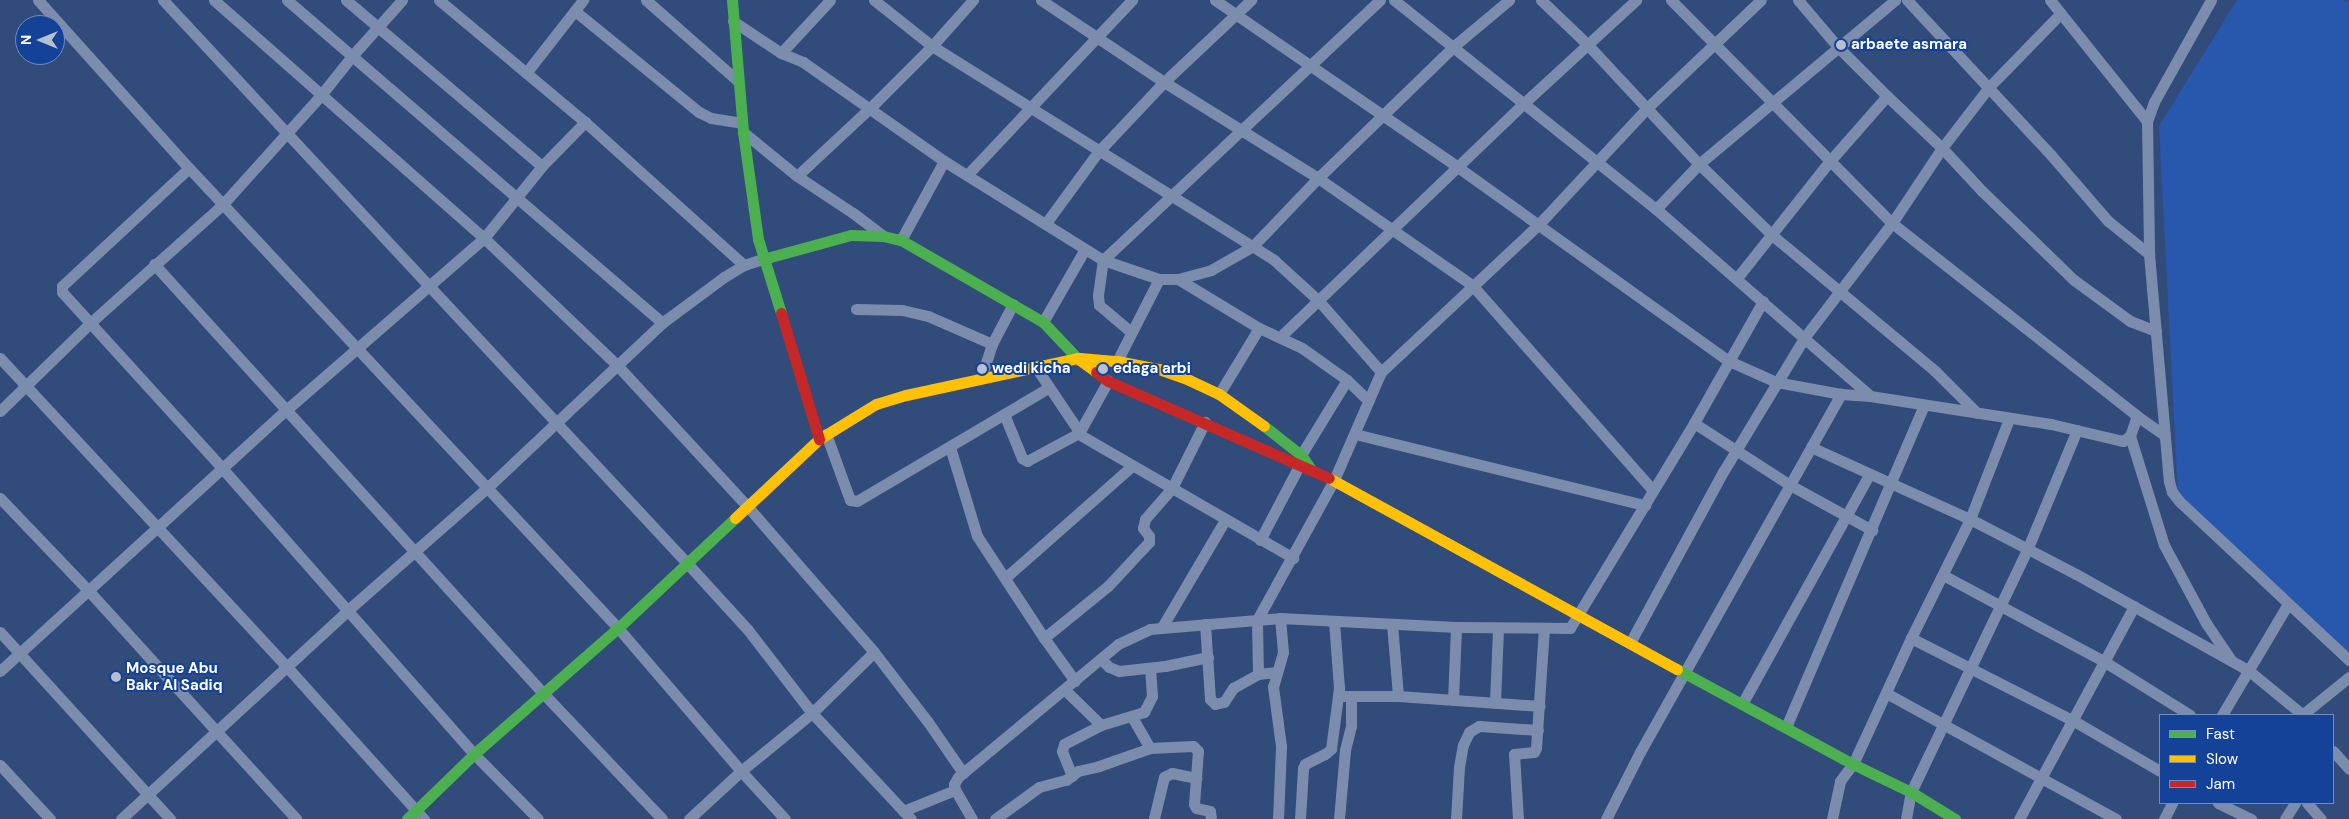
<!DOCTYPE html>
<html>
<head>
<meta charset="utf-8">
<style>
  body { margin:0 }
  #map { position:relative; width:2349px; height:819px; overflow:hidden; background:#314b7a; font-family:"DM Sans",sans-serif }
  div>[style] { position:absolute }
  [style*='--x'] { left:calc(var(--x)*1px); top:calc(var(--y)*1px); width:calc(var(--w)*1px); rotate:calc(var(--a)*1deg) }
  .green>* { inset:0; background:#2758ae }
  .street>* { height:11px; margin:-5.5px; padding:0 5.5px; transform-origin:5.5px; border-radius:5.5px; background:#7b8cad }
  .fast>* { height:11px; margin:-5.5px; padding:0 5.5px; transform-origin:5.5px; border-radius:5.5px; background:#4caf50 }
  .slow>* { height:11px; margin:-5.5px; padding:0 5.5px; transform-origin:5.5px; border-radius:5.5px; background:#ffc107 }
  .jam>* { height:11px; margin:-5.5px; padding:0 5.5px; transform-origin:5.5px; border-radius:5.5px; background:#c62828 }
  .dots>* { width:14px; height:14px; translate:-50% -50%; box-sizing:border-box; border:2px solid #134298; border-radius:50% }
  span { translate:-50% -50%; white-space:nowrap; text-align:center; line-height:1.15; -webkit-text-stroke:4px #134298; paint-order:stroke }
  .poi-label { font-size:15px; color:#fff; font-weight:700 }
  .left { translate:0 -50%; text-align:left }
  .legend { position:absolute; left:2159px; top:714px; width:175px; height:90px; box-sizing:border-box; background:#134298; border:1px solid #718ec1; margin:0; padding:6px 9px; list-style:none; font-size:15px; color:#fff }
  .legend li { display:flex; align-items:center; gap:10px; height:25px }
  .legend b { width:25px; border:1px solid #718ec1 }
  .north { position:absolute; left:15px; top:15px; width:50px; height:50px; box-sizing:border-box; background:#134298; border:1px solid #718ec1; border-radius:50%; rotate:270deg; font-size:14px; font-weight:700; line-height:20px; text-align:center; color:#fff }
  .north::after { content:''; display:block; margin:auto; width:18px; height:22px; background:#b7c0d0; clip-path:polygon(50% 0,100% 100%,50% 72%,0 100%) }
</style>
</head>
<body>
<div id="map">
  <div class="green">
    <div style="clip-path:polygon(2237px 0,2342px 0,2349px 2px,2349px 652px,2178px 495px,2159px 126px)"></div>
  </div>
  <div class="street">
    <div style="--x:38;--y:0;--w:226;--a:48.1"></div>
    <div style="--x:189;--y:168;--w:629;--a:47"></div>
    <div style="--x:618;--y:628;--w:189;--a:49.3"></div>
    <div style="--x:741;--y:771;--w:65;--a:47.5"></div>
    <div style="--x:163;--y:0;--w:768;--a:47.06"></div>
    <div style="--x:686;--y:562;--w:92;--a:47.6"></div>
    <div style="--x:748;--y:630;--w:105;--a:52.4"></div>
    <div style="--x:812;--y:713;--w:145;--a:47"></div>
    <div style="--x:214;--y:0;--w:360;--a:41.4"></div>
    <div style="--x:484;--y:238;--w:182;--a:43.7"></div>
    <div style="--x:616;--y:364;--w:195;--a:47.3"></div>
    <div style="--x:748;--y:507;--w:192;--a:49"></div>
    <div style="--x:874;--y:652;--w:88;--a:52.4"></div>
    <div style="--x:928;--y:722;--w:62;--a:55.5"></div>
    <div style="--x:287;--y:0;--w:495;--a:40.7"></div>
    <div style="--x:346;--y:0;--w:257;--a:40.3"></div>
    <div style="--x:439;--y:0;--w:190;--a:39.9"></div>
    <div style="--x:585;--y:122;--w:214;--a:42"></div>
    <div style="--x:646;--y:0;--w:123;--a:41.4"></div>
    <div style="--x:874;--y:0;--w:74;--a:38.4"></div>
    <div style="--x:932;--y:46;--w:403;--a:32"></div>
    <div style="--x:1274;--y:260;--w:59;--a:42.3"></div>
    <div style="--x:1318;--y:300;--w:96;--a:48.8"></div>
    <div style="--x:1041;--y:0;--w:148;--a:33.7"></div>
    <div style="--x:1164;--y:82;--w:181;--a:31.9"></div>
    <div style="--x:1318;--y:178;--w:188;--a:34.8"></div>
    <div style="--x:1472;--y:285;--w:273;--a:48.6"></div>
    <div style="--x:1215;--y:0;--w:296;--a:34.5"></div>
    <div style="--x:1459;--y:168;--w:332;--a:35.6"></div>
    <div style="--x:1729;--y:361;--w:51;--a:24.1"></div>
    <div style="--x:1776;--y:382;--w:66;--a:10.5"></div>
    <div style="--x:1841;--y:394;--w:29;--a:4"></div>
    <div style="--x:1870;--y:396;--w:183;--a:8.8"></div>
    <div style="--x:2051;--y:424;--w:74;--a:13.3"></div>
    <div style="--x:2123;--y:441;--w:9;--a:-36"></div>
    <div style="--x:2130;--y:436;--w:21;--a:-71"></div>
    <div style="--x:1394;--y:0;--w:335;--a:38.6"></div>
    <div style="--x:1656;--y:209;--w:284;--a:41.1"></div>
    <div style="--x:1541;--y:0;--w:64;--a:43.7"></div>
    <div style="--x:1587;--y:44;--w:164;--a:47"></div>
    <div style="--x:1699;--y:164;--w:102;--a:44.2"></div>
    <div style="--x:1772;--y:235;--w:212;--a:39.8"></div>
    <div style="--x:1935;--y:371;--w:59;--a:45"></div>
    <div style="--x:1671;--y:0;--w:314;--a:45.3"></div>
    <div style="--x:1892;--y:223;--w:312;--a:38.2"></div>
    <div style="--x:2137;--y:416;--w:32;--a:35"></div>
    <div style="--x:1798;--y:0;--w:62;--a:49.6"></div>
    <div style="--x:1838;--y:47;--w:69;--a:45"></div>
    <div style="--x:1887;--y:96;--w:76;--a:43.4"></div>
    <div style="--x:1942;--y:148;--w:59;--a:47.1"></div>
    <div style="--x:1982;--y:191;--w:128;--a:44.1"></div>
    <div style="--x:2074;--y:280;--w:69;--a:36.2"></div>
    <div style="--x:2130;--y:321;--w:28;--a:21"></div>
    <div style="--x:1907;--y:0;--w:212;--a:47.1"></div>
    <div style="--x:2051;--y:155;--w:87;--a:49.2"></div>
    <div style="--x:2108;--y:221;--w:53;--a:38.8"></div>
    <div style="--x:2050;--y:0;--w:155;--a:51.3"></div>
    <div style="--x:2211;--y:0;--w:117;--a:119.2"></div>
    <div style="--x:2154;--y:102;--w:20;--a:110"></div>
    <div style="--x:2147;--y:121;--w:133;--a:89.1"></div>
    <div style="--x:2149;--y:254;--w:228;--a:85"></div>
    <div style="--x:2169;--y:481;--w:11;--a:75"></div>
    <div style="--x:2172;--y:492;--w:11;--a:52"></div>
    <div style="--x:2179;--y:501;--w:233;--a:43.1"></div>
    <div style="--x:575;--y:11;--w:160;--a:39.2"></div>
    <div style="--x:699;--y:112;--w:13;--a:27"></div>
    <div style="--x:711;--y:118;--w:31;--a:9"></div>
    <div style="--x:733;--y:21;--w:58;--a:33.7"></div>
    <div style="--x:781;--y:53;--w:24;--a:22"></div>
    <div style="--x:803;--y:62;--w:24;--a:35"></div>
    <div style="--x:823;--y:76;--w:148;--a:35.1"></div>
    <div style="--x:944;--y:161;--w:187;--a:31.9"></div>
    <div style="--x:1103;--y:260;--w:59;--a:18.7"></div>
    <div style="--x:1159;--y:279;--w:92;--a:117.1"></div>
    <div style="--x:781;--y:53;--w:72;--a:-47.2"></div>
    <div style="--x:526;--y:73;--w:93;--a:-52"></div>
    <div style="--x:743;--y:132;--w:70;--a:39.2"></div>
    <div style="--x:797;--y:176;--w:67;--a:33.5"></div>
    <div style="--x:853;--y:213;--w:38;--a:37"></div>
    <div style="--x:189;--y:168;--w:173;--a:137.1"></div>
    <div style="--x:62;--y:286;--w:6;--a:90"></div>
    <div style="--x:62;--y:292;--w:238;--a:47.7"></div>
    <div style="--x:222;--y:468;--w:381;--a:48.6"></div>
    <div style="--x:474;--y:754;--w:91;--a:45.4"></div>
    <div style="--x:967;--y:175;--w:241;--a:-46.7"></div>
    <div style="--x:797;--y:176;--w:100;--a:-43"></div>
    <div style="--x:870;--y:108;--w:88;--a:-45"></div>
    <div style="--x:932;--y:46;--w:62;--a:-48.3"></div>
    <div style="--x:1656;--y:209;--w:62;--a:-46.3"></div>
    <div style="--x:1699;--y:164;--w:256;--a:-39.9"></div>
    <div style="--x:1046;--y:223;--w:88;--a:-53.8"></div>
    <div style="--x:1098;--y:152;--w:96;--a:-46.7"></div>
    <div style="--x:1164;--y:82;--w:120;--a:-43.3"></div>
    <div style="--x:901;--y:240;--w:90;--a:-61.4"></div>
    <div style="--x:154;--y:264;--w:578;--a:47.81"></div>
    <div style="--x:542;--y:692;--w:175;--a:46.6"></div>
    <div style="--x:1737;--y:278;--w:148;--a:-51.6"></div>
    <div style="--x:1829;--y:162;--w:88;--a:-48.7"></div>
    <div style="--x:1159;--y:279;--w:19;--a:0"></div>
    <div style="--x:1178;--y:279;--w:34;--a:-15"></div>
    <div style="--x:1211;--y:270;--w:48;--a:-29.7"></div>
    <div style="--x:1253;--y:246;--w:94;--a:-46.3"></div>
    <div style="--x:1318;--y:178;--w:190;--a:-44.1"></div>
    <div style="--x:1454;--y:46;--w:72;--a:-39.9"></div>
    <div style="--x:1178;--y:279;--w:95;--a:31.2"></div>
    <div style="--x:1259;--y:328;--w:47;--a:24.9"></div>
    <div style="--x:1302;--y:348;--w:55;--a:35.4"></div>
    <div style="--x:1347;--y:380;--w:30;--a:44"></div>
    <div style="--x:856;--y:309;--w:46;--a:1.2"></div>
    <div style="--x:902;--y:310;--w:27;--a:13"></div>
    <div style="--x:928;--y:316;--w:70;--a:23.6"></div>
    <div style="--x:1043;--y:322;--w:84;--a:-60.1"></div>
    <div style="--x:1131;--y:332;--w:42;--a:-139.8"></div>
    <div style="--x:1099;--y:305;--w:10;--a:-96"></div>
    <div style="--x:1098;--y:295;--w:35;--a:-82"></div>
    <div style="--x:1103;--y:260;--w:380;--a:-43.2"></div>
    <div style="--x:1280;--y:337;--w:337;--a:-43.8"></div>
    <div style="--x:1523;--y:104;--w:154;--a:-42.6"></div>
    <div style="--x:0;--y:358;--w:422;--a:47.1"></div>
    <div style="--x:287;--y:667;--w:205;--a:48"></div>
    <div style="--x:1035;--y:366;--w:84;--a:56.1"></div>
    <div style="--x:1082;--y:436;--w:244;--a:30"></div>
    <div style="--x:981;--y:378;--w:36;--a:-72"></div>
    <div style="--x:992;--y:344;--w:45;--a:-62.3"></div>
    <div style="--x:1219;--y:394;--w:77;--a:-58.8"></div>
    <div style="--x:0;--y:411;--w:124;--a:-44.3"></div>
    <div style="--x:89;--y:324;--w:180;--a:-41.8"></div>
    <div style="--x:223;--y:204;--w:147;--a:-48"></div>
    <div style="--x:321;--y:95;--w:50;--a:-51.5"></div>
    <div style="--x:352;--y:56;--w:75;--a:-48.2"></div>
    <div style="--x:1004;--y:414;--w:48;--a:67.8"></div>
    <div style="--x:1022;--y:458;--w:6;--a:31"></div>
    <div style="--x:1027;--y:461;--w:59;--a:-28.3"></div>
    <div style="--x:1079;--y:433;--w:60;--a:-60.9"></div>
    <div style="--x:1694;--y:423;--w:114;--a:32.9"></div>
    <div style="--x:1790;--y:485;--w:94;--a:28.8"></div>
    <div style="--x:826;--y:434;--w:70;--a:70"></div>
    <div style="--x:850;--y:500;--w:7;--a:8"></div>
    <div style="--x:857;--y:501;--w:222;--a:-30.6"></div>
    <div style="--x:1355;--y:434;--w:299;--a:13.8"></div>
    <div style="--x:2130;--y:436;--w:114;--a:72.7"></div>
    <div style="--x:2164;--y:545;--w:89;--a:61.7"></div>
    <div style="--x:2206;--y:623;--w:45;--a:56"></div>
    <div style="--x:950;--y:447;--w:93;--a:73.1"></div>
    <div style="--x:977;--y:536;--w:122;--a:56.7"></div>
    <div style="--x:1044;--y:638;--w:53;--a:54.2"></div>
    <div style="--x:1811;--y:447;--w:175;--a:24.4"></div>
    <div style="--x:1970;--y:519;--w:119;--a:27.4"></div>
    <div style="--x:2076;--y:574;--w:197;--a:29.2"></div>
    <div style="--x:2248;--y:670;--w:71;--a:39.3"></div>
    <div style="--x:1301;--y:455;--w:88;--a:-58.5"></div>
    <div style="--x:0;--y:498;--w:126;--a:46.3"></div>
    <div style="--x:87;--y:589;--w:311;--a:47.7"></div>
    <div style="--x:1260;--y:540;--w:86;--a:-62.2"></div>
    <div style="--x:1943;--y:575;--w:184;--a:28.2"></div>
    <div style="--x:2105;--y:662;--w:100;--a:31.9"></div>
    <div style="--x:1005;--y:578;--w:169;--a:-41.4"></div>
    <div style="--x:1205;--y:624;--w:75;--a:86.2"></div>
    <div style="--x:1210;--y:699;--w:7;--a:45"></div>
    <div style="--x:1215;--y:704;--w:9;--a:-13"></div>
    <div style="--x:1224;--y:702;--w:17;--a:-57"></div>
    <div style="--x:1233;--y:688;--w:29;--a:-29"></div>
    <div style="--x:1258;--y:674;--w:18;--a:-6"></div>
    <div style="--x:1392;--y:624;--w:72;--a:85.2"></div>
    <div style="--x:1162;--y:627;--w:124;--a:-59.5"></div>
    <div style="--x:0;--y:632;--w:253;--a:47.7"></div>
    <div style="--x:1044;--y:638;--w:82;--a:-39.1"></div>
    <div style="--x:1108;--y:586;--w:60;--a:-47"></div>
    <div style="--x:1149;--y:542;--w:6;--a:-90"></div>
    <div style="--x:1149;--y:536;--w:10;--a:-127"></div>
    <div style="--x:1143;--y:528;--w:9;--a:-77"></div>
    <div style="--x:1145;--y:519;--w:41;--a:-48.9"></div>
    <div style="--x:1172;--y:488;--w:74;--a:-63.4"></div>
    <div style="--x:1911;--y:638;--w:183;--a:27"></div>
    <div style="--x:2074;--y:721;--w:99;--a:30.2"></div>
    <div style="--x:1630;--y:643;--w:195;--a:-61.5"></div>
    <div style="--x:1723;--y:472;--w:157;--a:-58.8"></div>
    <div style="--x:1804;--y:338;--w:145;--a:-52.6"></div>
    <div style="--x:1892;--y:223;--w:90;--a:-56.3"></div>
    <div style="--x:1942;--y:148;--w:77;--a:-52.4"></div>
    <div style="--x:1989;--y:87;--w:103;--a:-45.8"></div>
    <div style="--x:1101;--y:659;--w:11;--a:45"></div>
    <div style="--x:1109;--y:667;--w:11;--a:22"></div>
    <div style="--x:1119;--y:671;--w:46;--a:-6.2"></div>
    <div style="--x:1165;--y:666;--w:44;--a:-11.8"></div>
    <div style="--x:0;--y:671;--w:386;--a:-42.4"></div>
    <div style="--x:285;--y:411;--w:264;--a:-41"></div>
    <div style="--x:484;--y:238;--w:92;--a:-51.1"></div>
    <div style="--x:542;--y:166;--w:62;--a:-45.7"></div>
    <div style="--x:1258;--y:674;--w:54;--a:-91.1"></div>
    <div style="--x:1257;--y:620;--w:160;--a:-61.2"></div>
    <div style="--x:1334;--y:480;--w:118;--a:-66.5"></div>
    <div style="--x:1381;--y:372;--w:215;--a:-43.1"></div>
    <div style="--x:1538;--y:225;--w:160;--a:-47"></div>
    <div style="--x:1647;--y:108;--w:157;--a:-43.5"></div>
    <div style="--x:1065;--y:690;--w:50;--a:44.2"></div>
    <div style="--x:1886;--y:693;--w:262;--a:28.7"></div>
    <div style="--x:1338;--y:696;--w:60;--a:0"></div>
    <div style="--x:1398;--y:696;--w:142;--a:4"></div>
    <div style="--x:1453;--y:700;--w:73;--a:-87.6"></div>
    <div style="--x:1495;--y:703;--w:75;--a:-87.7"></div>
    <div style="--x:1742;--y:704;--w:262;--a:-61"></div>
    <div style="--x:2222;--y:715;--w:129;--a:-59.3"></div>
    <div style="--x:2302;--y:715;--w:60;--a:-39"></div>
    <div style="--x:1132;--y:717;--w:36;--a:60"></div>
    <div style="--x:1786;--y:727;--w:350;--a:-66.8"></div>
    <div style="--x:2333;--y:751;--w:24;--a:48"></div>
    <div style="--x:0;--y:765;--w:74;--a:47.2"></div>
    <div style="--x:1072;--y:776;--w:27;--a:-112"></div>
    <div style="--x:1062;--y:751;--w:7;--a:-74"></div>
    <div style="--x:1064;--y:744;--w:42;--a:-27.2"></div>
    <div style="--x:1101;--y:725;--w:45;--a:-16.8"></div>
    <div style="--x:1144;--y:712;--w:18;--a:-63"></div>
    <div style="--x:1152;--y:696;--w:28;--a:-94"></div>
    <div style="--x:2218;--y:803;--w:37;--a:26"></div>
    <div style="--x:2307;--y:803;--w:21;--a:49"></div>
    <div style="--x:903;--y:811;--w:56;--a:-22"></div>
    <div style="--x:1154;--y:818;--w:42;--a:-76.3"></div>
    <div style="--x:1164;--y:777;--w:9;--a:-27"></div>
    <div style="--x:1172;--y:773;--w:25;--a:12"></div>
    <div style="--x:121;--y:819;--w:309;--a:-42.6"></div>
    <div style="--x:348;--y:610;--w:185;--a:-41.3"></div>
    <div style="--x:487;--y:488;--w:241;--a:-43.3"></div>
    <div style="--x:662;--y:323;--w:77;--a:-36.6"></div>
    <div style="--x:724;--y:277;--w:23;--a:-31"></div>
    <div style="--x:744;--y:265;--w:20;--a:-18"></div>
    <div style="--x:689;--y:819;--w:71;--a:-42.7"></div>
    <div style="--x:741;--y:771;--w:92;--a:-39.2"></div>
    <div style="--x:812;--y:713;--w:87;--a:-44.5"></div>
    <div style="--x:972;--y:819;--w:34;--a:-120"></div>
    <div style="--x:955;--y:790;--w:6;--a:-99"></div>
    <div style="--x:954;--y:784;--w:8;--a:-60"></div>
    <div style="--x:958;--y:777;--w:208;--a:-39.7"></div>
    <div style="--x:1118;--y:644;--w:35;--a:-25"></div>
    <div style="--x:1150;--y:629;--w:130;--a:-4.8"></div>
    <div style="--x:1280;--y:618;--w:176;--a:2.9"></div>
    <div style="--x:1456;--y:627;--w:114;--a:0.5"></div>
    <div style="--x:1570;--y:628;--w:240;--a:-58.8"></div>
    <div style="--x:1694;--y:423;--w:140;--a:-60.5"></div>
    <div style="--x:995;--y:819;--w:54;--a:-36"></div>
    <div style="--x:1039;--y:787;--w:28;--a:-15"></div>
    <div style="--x:1066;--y:780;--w:15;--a:-37"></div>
    <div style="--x:1078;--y:771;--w:22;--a:-13"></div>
    <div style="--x:1099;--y:766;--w:54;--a:-19.4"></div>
    <div style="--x:1150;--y:748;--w:43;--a:-2.7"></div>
    <div style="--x:1193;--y:746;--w:7;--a:45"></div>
    <div style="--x:1198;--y:751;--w:53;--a:94.3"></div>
    <div style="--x:1194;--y:804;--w:4;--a:63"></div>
    <div style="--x:1196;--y:808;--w:14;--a:12"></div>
    <div style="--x:1210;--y:811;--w:8;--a:83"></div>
    <div style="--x:1278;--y:819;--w:73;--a:-87.6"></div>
    <div style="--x:1281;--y:746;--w:60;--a:-97.7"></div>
    <div style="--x:1273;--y:687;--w:36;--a:-74"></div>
    <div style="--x:1283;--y:652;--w:34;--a:-95"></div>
    <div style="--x:1300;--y:819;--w:51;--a:-86.6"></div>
    <div style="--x:1303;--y:768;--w:4;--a:-63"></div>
    <div style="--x:1305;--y:764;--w:22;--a:-27"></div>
    <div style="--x:1325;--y:754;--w:8;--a:-40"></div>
    <div style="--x:1331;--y:749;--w:62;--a:-82.5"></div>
    <div style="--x:1339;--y:688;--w:67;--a:-94.3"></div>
    <div style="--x:1339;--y:819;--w:69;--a:-85"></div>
    <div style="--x:1345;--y:750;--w:25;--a:-76"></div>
    <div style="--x:1351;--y:726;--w:30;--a:-90"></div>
    <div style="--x:1456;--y:819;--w:52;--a:-86.7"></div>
    <div style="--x:1459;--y:767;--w:22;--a:-80"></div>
    <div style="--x:1463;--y:745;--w:14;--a:-65"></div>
    <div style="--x:1469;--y:732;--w:12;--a:-31"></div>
    <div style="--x:1479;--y:726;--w:59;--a:3.9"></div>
    <div style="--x:1518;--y:819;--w:65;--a:-93.5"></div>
    <div style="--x:1514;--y:754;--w:20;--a:-6"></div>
    <div style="--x:1534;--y:752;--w:4;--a:-63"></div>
    <div style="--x:1536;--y:748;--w:120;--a:-86.2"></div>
    <div style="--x:1606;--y:819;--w:75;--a:-63.1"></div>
    <div style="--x:1640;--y:752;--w:411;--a:-60.7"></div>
    <div style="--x:1832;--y:819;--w:39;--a:-78"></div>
    <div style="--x:1840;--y:781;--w:21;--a:-53"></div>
    <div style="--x:1853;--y:764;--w:139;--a:-65.3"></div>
    <div style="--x:1911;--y:638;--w:133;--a:-63.6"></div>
    <div style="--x:1970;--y:519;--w:107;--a:-68.7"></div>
    <div style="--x:1906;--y:819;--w:27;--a:-80"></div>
    <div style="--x:1911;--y:792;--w:268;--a:-64.4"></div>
    <div style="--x:2027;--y:550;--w:130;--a:-67.4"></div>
    <div style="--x:2019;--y:819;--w:242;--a:-61.6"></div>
    <div style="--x:2164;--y:819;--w:18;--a:-63"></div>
    <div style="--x:2285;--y:819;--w:19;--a:-58"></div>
  </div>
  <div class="fast">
    <div style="--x:732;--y:0;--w:132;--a:85.2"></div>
    <div style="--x:743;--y:132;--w:108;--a:82"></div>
    <div style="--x:758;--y:239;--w:77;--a:72.7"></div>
    <div style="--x:763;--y:259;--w:91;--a:-15.3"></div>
    <div style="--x:851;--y:235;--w:32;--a:2"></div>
    <div style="--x:883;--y:236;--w:18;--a:13"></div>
    <div style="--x:901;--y:240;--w:164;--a:30"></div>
    <div style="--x:1043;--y:322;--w:50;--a:46.6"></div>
    <div style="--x:1077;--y:358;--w:3;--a:0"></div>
    <div style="--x:1264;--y:426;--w:47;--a:38.1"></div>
    <div style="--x:1301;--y:455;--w:16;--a:55"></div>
    <div style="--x:1677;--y:669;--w:200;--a:28.4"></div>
    <div style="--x:1853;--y:764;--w:64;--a:25.8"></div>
    <div style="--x:1911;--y:792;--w:52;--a:31.5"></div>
    <div style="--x:407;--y:819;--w:93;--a:-44.1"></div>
    <div style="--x:474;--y:754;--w:191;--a:-41.2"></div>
    <div style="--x:618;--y:628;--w:161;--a:-43.2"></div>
  </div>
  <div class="slow">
    <div style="--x:1080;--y:358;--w:37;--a:5"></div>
    <div style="--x:1117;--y:361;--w:43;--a:10.8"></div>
    <div style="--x:1159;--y:369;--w:32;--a:20"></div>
    <div style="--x:1189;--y:380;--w:33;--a:25"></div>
    <div style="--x:1219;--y:394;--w:55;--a:35.4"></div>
    <div style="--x:1329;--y:478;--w:397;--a:28.8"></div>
    <div style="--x:735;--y:518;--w:115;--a:-43.2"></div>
    <div style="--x:819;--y:439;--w:67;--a:-31.6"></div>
    <div style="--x:876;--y:404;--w:31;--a:-17"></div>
    <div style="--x:906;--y:395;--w:175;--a:-12.2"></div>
    <div style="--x:1077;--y:358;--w:24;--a:36"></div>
  </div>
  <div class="jam">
    <div style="--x:781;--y:313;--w:132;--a:73.2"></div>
    <div style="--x:1096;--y:372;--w:15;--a:37"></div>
    <div style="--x:1108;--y:381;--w:241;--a:23.7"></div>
  </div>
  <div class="dots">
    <div style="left:1841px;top:45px;background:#b7c0d0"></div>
    <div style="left:982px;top:369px;background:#b7c0d0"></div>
    <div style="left:1103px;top:369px;background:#b7c0d0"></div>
    <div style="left:116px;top:677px;background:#b7c0d0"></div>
  </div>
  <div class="poi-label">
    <span class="left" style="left:1851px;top:45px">arbaete asmara</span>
    <span class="left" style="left:992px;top:369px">wedi kicha</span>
    <span class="left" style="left:1113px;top:369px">edaga arbi</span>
    <span class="left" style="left:126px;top:677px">Mosque Abu<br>Bakr Al Sadiq</span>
  </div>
  <ul class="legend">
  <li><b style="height:6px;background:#4caf50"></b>Fast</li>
  <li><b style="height:6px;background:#ffc107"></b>Slow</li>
  <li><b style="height:6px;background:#c62828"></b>Jam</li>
  </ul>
  <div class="north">N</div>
</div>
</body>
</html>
